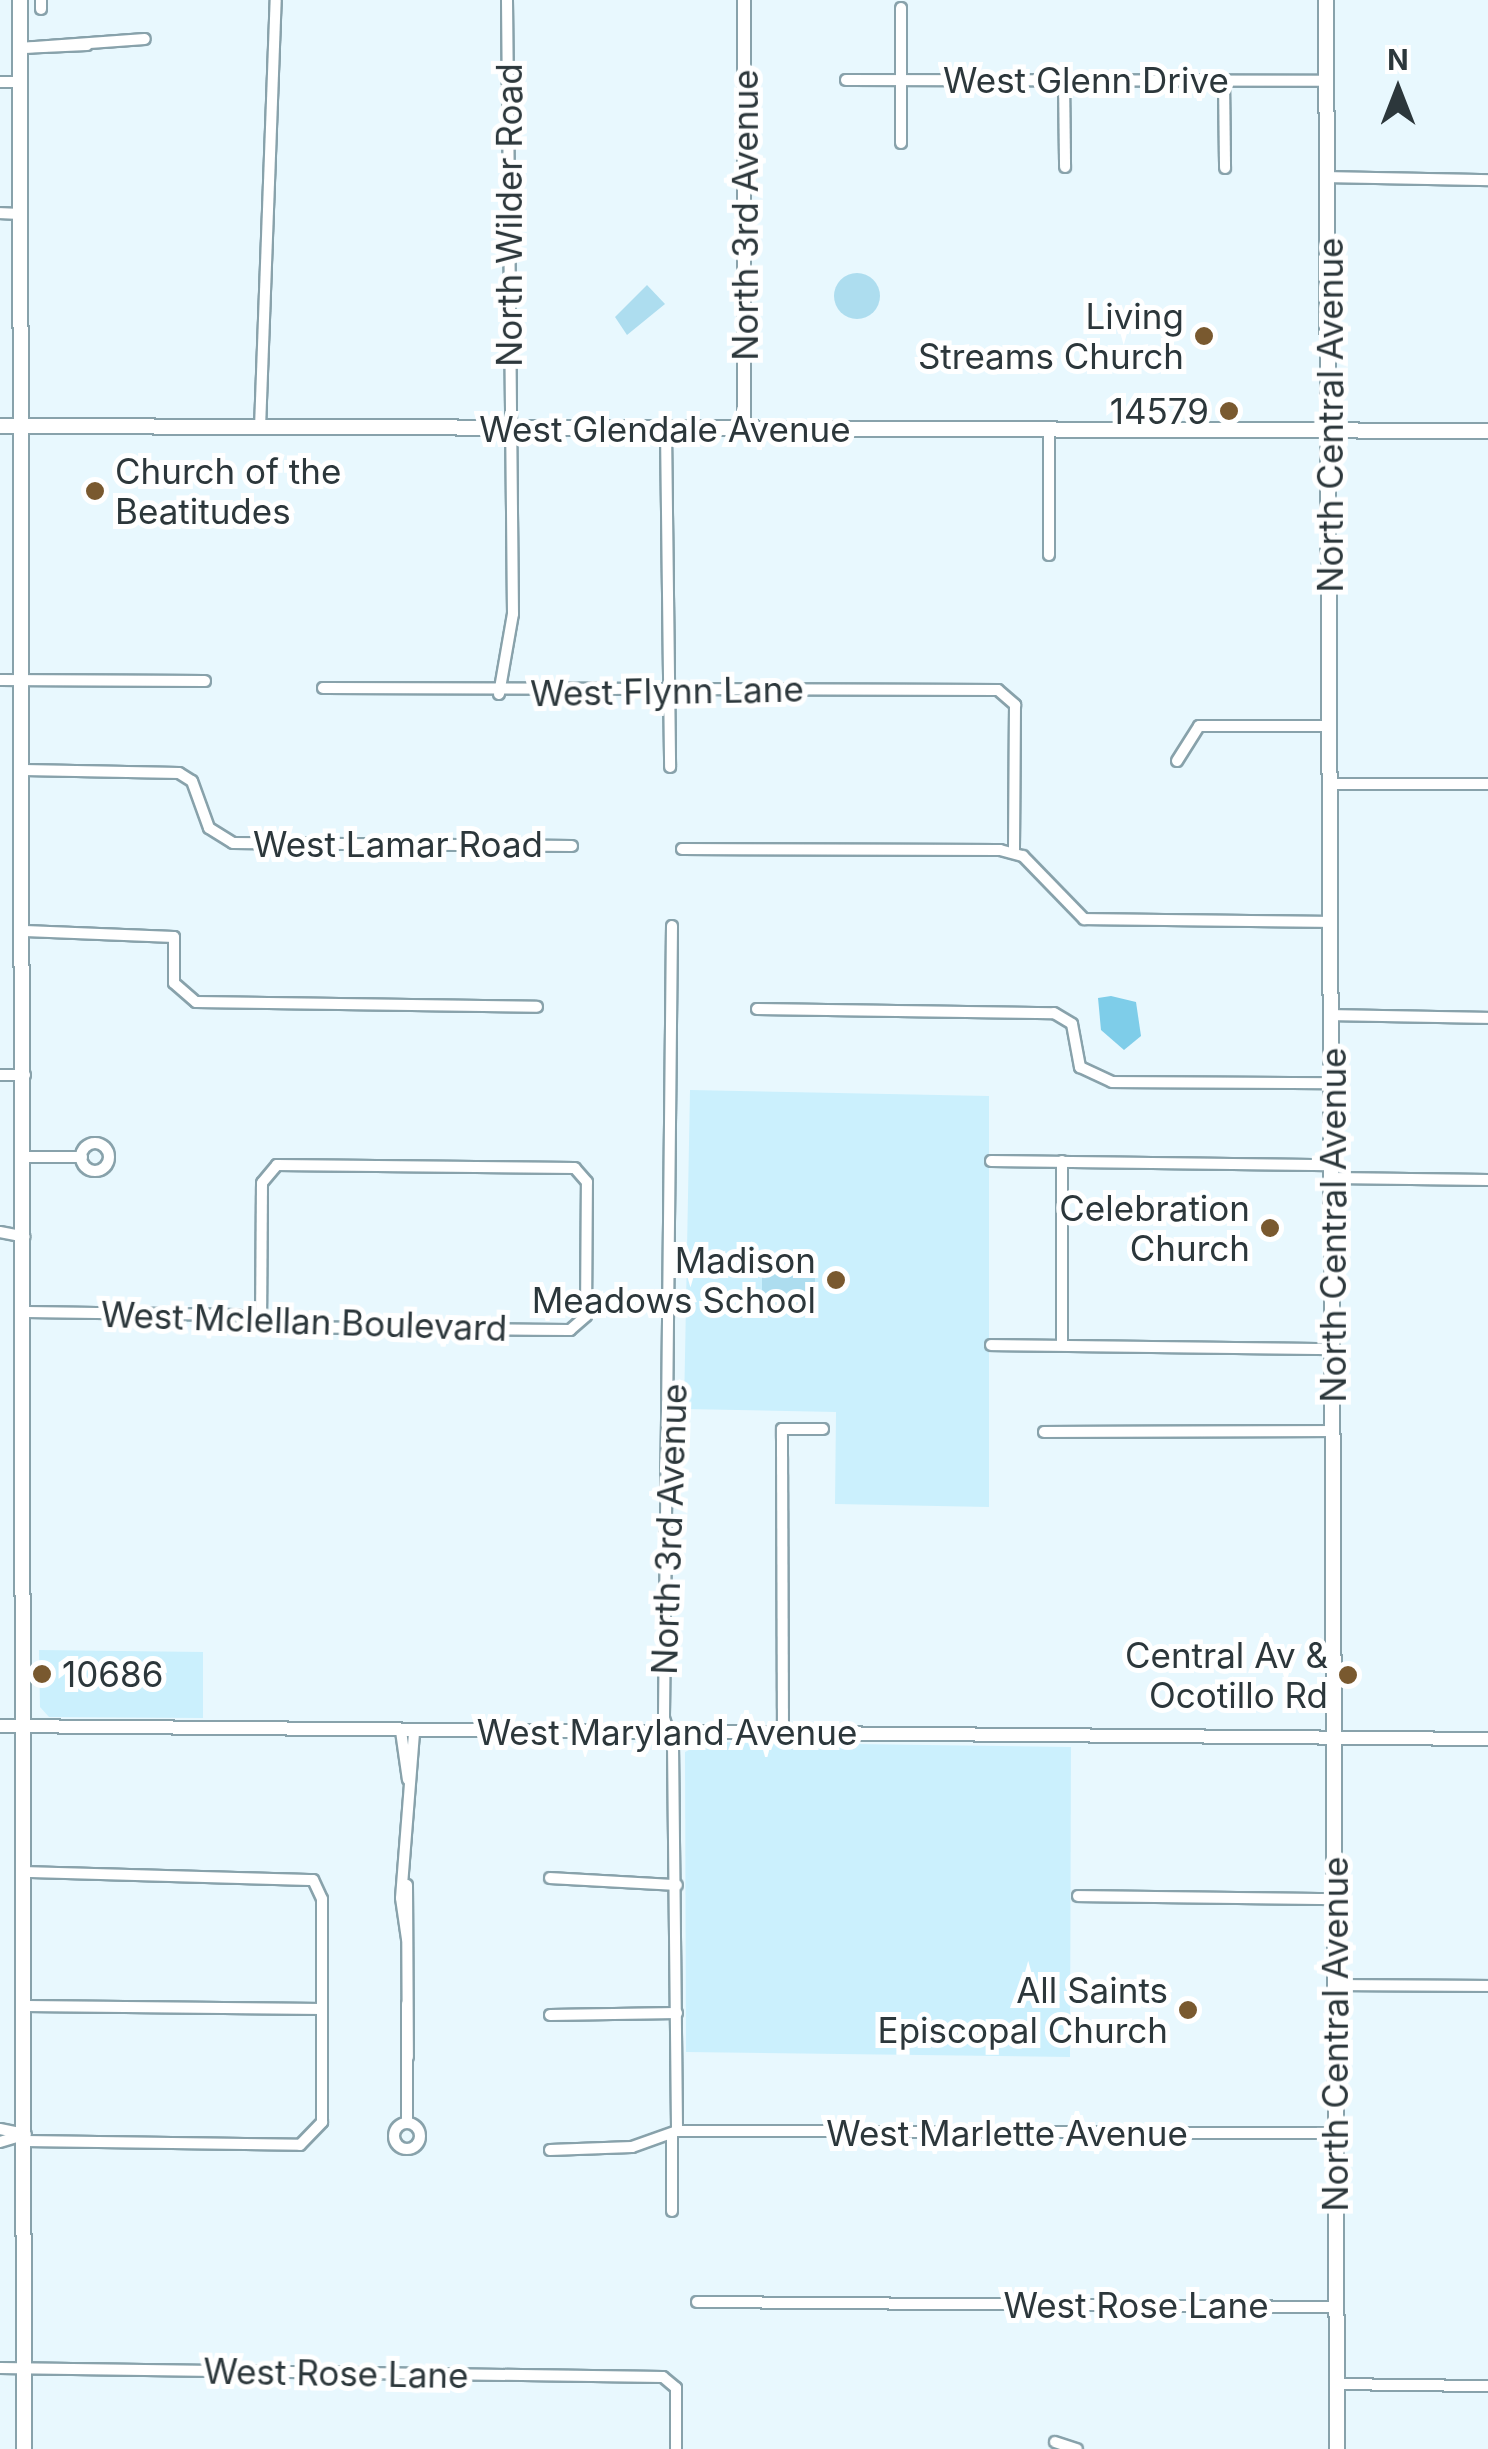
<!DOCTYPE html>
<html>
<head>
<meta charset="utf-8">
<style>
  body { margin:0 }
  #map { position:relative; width:1488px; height:2449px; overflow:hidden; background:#e8f8fe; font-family:Inter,sans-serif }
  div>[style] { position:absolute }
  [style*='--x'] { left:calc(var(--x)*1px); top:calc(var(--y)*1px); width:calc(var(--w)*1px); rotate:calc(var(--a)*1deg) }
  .built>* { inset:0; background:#cbf0fd }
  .green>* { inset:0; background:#adddef; transform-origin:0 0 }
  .round { border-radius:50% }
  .water>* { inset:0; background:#7ecde9 }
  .roads { filter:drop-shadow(2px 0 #88a2ab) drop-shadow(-2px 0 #88a2ab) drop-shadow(0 2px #88a2ab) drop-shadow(0 -2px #88a2ab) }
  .minor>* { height:10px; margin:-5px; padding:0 5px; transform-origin:5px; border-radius:5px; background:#fff }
  .minor>.ring { margin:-5px; padding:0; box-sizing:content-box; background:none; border:10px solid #fff; border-radius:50% }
  .tertiary>* { height:12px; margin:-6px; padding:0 6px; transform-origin:6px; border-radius:6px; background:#fff }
  .secondary>* { height:14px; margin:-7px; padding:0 7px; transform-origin:7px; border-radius:7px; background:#fff }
  .dots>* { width:28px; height:28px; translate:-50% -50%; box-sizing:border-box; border:5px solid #fff; border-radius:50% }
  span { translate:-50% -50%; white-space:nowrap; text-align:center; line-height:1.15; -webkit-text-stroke:10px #fff; paint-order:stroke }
  .street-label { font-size:35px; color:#2c373b }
  .poi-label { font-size:35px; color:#2c373b }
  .right { translate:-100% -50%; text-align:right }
  .left { translate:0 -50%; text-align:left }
  .north { position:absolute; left:1348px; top:40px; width:100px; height:100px; -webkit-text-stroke:8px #fff; paint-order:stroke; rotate:0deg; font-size:28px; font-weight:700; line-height:40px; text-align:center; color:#2c373b }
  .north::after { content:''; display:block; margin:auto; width:35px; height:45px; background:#2c373b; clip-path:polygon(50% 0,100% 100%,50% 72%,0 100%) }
</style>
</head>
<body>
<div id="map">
  <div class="built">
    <div style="clip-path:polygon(690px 1090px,989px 1096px,989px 1507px,835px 1504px,836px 1412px,684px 1409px)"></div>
    <div style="clip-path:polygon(39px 1650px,203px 1652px,203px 1718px,49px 1717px,40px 1707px)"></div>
    <div style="clip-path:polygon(705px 1742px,1071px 1747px,1070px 2057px,686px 2052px,685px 1752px)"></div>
  </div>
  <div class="green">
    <div class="round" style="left:834px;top:273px;width:46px;height:46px"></div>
    <div style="clip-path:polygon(647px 285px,665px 304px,627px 335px,615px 317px)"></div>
    <div style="left:762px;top:1269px;width:53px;height:42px"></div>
  </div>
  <div class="water">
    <div style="clip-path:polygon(1111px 996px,1136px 1002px,1141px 1036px,1124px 1050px,1101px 1030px,1098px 998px)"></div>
  </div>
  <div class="roads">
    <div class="minor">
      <div style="--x:901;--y:8;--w:135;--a:90"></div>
      <div style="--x:41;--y:9;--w:9;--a:-90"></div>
      <div style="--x:21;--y:48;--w:124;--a:-4.2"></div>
      <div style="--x:21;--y:48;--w:66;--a:-2.6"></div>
      <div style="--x:1064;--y:79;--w:88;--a:89.3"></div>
      <div style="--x:846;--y:80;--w:480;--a:0.1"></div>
      <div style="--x:1224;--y:81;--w:87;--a:89.3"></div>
      <div style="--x:0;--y:82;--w:21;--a:0"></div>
      <div style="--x:1328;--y:177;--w:160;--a:1.1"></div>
      <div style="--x:0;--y:213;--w:21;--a:3"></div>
      <div style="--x:260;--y:428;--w:428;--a:-87.9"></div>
      <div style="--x:666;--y:430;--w:337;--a:89.3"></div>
      <div style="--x:1049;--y:555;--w:126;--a:-90"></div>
      <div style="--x:0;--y:680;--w:205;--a:0.3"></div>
      <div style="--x:323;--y:688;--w:675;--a:0.17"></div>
      <div style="--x:998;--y:690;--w:23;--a:41"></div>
      <div style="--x:1015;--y:705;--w:147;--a:90.4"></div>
      <div style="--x:499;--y:694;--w:81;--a:-80.1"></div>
      <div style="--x:513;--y:614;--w:614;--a:-90.56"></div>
      <div style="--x:1177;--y:761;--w:41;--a:-57.8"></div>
      <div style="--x:1199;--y:726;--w:132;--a:0"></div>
      <div style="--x:24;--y:770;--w:155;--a:1.1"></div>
      <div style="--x:179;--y:773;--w:15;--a:32"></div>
      <div style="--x:192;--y:781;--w:50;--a:70.1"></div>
      <div style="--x:209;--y:828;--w:28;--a:32"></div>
      <div style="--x:233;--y:843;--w:339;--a:0.5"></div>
      <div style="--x:1332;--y:784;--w:156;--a:0"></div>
      <div style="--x:682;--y:849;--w:318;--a:0.2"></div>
      <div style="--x:1000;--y:850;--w:24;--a:15"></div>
      <div style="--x:1023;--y:856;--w:88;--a:45.9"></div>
      <div style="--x:1084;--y:919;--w:247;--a:0.7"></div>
      <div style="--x:672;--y:926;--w:792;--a:90.58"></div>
      <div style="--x:664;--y:1718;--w:28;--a:72"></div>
      <div style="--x:673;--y:1745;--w:386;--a:89.4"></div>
      <div style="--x:25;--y:931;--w:149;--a:2.3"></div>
      <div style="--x:174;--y:937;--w:46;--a:90"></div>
      <div style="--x:174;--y:983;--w:29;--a:41"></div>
      <div style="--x:196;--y:1002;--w:341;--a:0.8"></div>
      <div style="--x:757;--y:1009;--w:297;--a:0.8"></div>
      <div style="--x:1054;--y:1013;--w:21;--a:31"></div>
      <div style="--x:1072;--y:1024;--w:44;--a:79.5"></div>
      <div style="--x:1080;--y:1067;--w:35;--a:25"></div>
      <div style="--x:1112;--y:1082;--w:220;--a:0.3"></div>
      <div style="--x:1332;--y:1015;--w:156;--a:1.1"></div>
      <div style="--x:0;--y:1075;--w:25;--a:0"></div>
      <div class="ring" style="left:81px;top:1143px;width:18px;height:18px"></div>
      <div style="--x:25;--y:1157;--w:57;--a:0"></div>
      <div style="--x:991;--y:1161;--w:342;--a:0.7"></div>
      <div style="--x:1333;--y:1178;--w:155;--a:0.7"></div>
      <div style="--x:0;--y:1232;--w:25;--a:11"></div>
      <div style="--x:27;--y:1312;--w:209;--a:0.8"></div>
      <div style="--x:236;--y:1315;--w:42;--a:16.7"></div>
      <div style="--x:276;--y:1327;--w:294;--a:0.6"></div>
      <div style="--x:570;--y:1330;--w:21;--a:-41"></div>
      <div style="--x:586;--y:1316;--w:134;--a:-89.6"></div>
      <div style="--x:587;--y:1182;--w:18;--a:-131"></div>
      <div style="--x:575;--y:1168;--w:298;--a:-179.4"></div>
      <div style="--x:277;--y:1165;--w:23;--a:130"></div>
      <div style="--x:262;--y:1183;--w:138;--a:90.4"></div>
      <div style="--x:991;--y:1345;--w:342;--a:0.7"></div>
      <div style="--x:1062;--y:1345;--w:184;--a:-90"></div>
      <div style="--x:1044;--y:1432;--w:290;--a:-0.2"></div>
      <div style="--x:401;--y:1731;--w:49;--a:81.9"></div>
      <div style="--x:783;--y:1733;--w:304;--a:-90.2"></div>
      <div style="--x:782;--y:1429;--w:41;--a:0"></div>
      <div style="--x:550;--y:1878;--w:127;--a:3.2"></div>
      <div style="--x:407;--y:1885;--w:172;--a:89.7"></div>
      <div style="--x:1078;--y:1896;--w:257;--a:0.7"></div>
      <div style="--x:407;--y:1939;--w:41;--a:-98.3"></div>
      <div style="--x:401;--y:1898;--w:168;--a:-85.5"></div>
      <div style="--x:1336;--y:1985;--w:152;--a:0.4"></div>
      <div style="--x:407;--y:2004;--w:118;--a:90"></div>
      <div style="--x:26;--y:2006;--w:296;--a:0.6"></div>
      <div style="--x:550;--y:2015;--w:127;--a:-0.9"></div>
      <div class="ring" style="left:394px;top:2123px;width:16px;height:16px"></div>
      <div style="--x:0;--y:2129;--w:20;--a:11"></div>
      <div style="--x:677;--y:2131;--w:660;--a:0.17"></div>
      <div style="--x:672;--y:2134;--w:77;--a:90"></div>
      <div style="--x:25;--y:2141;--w:275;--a:0.8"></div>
      <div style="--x:300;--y:2145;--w:32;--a:-46"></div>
      <div style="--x:322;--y:2122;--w:223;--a:-90"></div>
      <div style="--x:322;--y:1899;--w:21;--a:-115"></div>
      <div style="--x:313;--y:1880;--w:286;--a:-178.4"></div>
      <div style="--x:0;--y:2142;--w:27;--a:-17"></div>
      <div style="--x:550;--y:2150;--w:82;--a:-2.1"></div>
      <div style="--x:632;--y:2147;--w:48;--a:-19.6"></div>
      <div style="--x:697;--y:2302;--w:638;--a:0.45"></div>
      <div style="--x:0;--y:2368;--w:663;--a:0.78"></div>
      <div style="--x:663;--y:2377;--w:17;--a:40"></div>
      <div style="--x:676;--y:2388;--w:61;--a:90"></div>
      <div style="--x:1336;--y:2384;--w:152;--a:0.8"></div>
      <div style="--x:1055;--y:2442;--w:23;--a:18"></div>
    </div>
    <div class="tertiary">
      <div style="--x:744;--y:0;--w:430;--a:90"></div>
      <div style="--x:0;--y:1726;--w:1488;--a:0.5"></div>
    </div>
    <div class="secondary">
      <div style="--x:20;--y:0;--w:2449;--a:89.91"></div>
      <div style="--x:1326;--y:0;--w:2449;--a:89.74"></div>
      <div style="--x:0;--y:426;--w:1488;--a:0.19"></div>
    </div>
  </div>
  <div class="dots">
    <div style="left:1204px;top:336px;background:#79592f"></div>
    <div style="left:1229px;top:411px;background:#79592f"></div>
    <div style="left:95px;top:491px;background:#79592f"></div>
    <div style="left:1270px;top:1228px;background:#79592f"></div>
    <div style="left:836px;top:1280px;background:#79592f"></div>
    <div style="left:42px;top:1674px;background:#79592f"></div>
    <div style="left:1348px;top:1675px;background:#79592f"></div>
    <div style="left:1188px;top:2010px;background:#79592f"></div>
  </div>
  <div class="street-label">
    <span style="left:1086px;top:80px">West Glenn Drive</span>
    <span style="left:509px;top:215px;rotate:-90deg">North Wilder Road</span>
    <span style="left:745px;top:215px;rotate:-90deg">North 3rd Avenue</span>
    <span style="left:1330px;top:415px;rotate:-90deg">North Central Avenue</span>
    <span style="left:665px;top:429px">West Glendale Avenue</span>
    <span style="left:667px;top:691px;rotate:-1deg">West Flynn Lane</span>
    <span style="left:398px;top:844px">West Lamar Road</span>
    <span style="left:1333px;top:1225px;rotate:-90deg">North Central Avenue</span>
    <span style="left:304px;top:1321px;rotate:2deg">West Mclellan Boulevard</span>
    <span style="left:669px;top:1529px;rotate:-88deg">North 3rd Avenue</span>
    <span style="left:667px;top:1732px">West Maryland Avenue</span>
    <span style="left:1335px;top:2034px;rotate:-90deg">North Central Avenue</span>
    <span style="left:1007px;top:2133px">West Marlette Avenue</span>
    <span style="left:1136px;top:2305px">West Rose Lane</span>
    <span style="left:336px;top:2373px;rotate:1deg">West Rose Lane</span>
  </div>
  <div class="poi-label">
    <span class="right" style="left:1184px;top:336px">Living<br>Streams Church</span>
    <span class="right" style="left:1209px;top:411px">14579</span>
    <span class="left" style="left:115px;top:491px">Church of the<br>Beatitudes</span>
    <span class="right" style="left:1250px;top:1228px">Celebration<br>Church</span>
    <span class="right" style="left:816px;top:1280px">Madison<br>Meadows School</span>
    <span class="right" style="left:1328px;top:1675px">Central Av &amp;<br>Ocotillo Rd</span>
    <span class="left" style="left:62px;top:1674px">10686</span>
    <span class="right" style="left:1168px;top:2010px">All Saints<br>Episcopal Church</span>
  </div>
  <div class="north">N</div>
</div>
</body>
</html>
